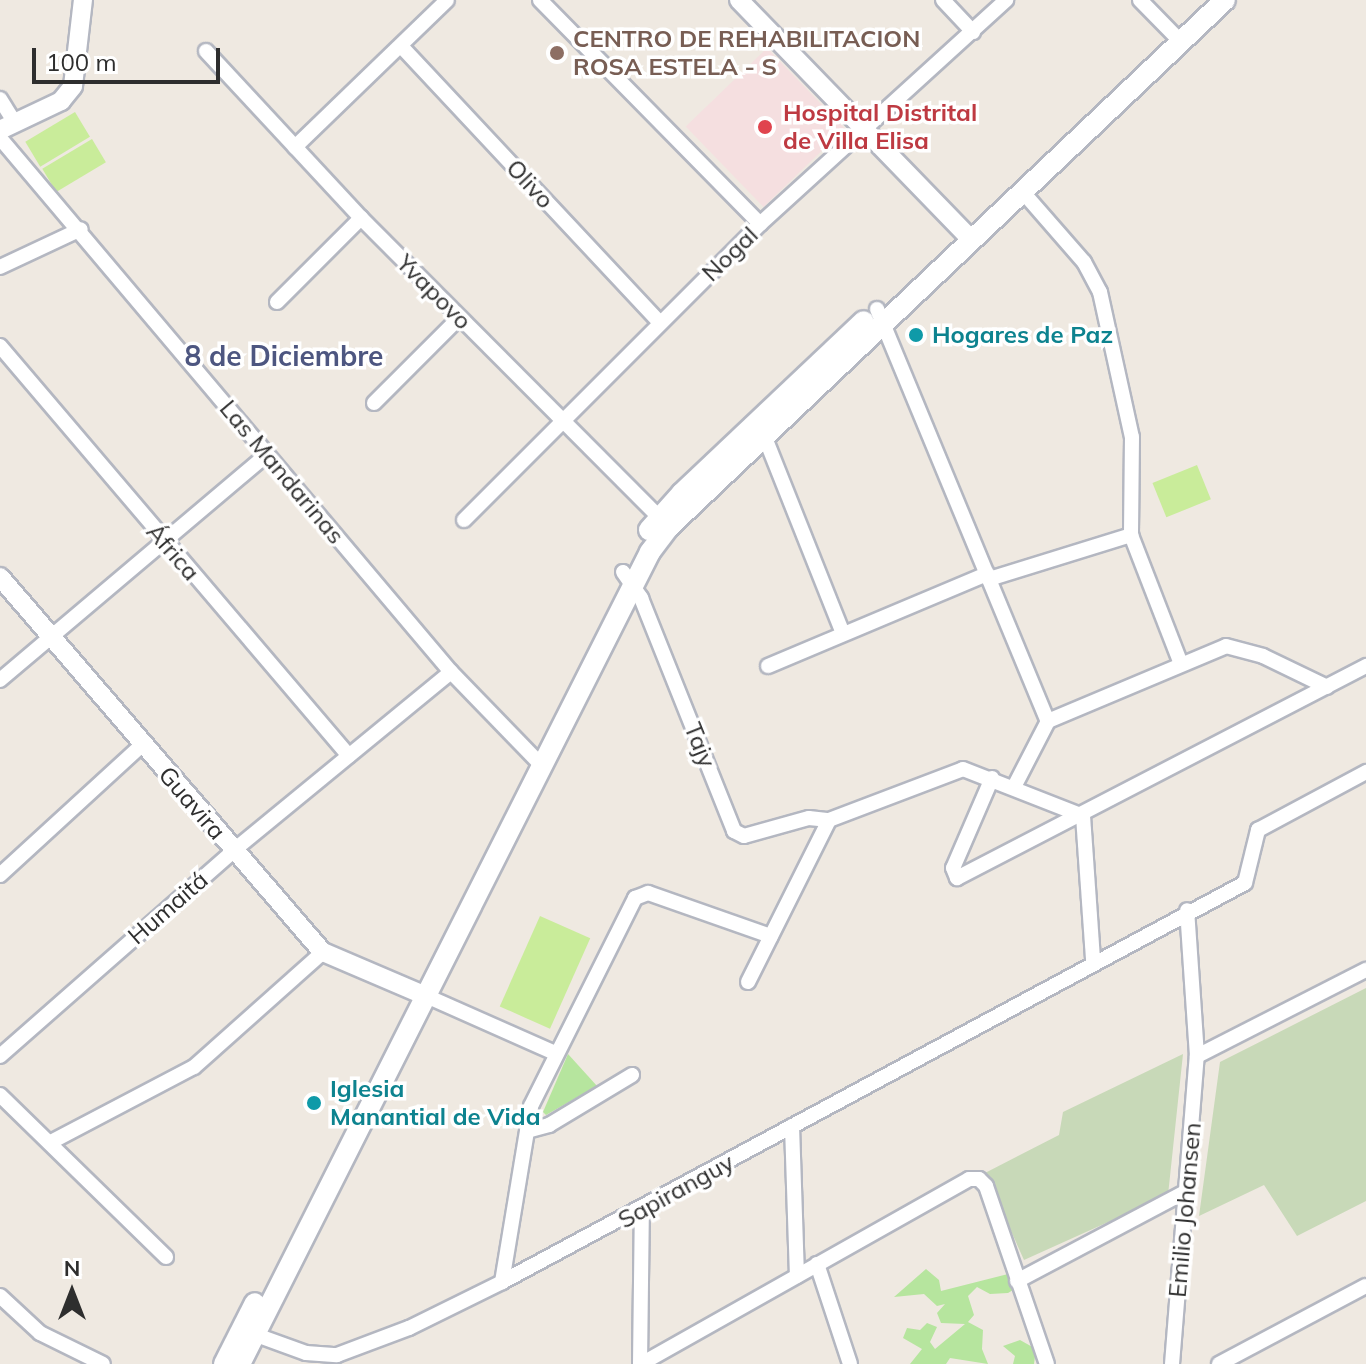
<!DOCTYPE html>
<html>
<head>
<meta charset="utf-8">
<style>
  body { margin:0 }
  #map { position:relative; width:1366px; height:1364px; overflow:hidden; background:#efe9e1; font-family:Mulish,sans-serif }
  div>[style] { position:absolute }
  [style*='--x'] { left:calc(var(--x)*1px); top:calc(var(--y)*1px); width:calc(var(--w)*1px); rotate:calc(var(--a)*1deg) }
  .medical>* { inset:0; background:#f5dfe0; transform-origin:0 0 }
  .green>* { inset:0; background:#b6e59e }
  .cemetery>* { inset:0; background:#c8d9b8 }
  .pitch>* { inset:0; background:#c9ec9a; transform-origin:0 0 }
  .roads { filter:drop-shadow(2px 0 #b4b7c1) drop-shadow(-2px 0 #b4b7c1) drop-shadow(0 2px #b4b7c1) drop-shadow(0 -2px #b4b7c1) }
  .minor>* { height:14px; margin:-7px; padding:0 7px; transform-origin:7px; border-radius:7px; background:#fff }
  .tertiary>* { height:18px; margin:-9px; padding:0 9px; transform-origin:9px; border-radius:9px; background:#fff }
  .secondary>* { height:20px; margin:-10px; padding:0 10px; transform-origin:10px; border-radius:10px; background:#fff }
  .dots>* { width:22px; height:22px; translate:-50% -50%; box-sizing:border-box; border:4px solid #fff; border-radius:50% }
  span { translate:-50% -50%; white-space:nowrap; text-align:center; line-height:1.15; -webkit-text-stroke:7px #fff; paint-order:stroke }
  .education-label { font-size:24px; color:#785e54; font-weight:700 }
  .left { translate:0 -50%; text-align:left }
  .health-label { font-size:24px; color:#be3a42; font-weight:700 }
  .street-label { font-size:24px; color:#2e2e2e }
  .culture-label { font-size:24px; color:#0d838f; font-weight:700 }
  .quarter-label { font-size:28px; color:#4d5680; font-weight:700 }
  .north { position:absolute; left:32px; top:1252px; width:80px; height:80px; -webkit-text-stroke:6px #fff; paint-order:stroke; rotate:0deg; font-size:22px; font-weight:700; line-height:32px; text-align:center; color:#2e2e2e }
  .north::after { content:''; display:block; margin:auto; width:28px; height:36px; background:#2e2e2e; clip-path:polygon(50% 0,100% 100%,50% 72%,0 100%) }
  .scale { position:absolute; left:32px; top:48px; width:188px; height:36px; box-sizing:border-box; border:4px solid #2e2e2e; border-top:0; padding-left:10px; font-size:24px; line-height:28px; white-space:nowrap; color:#2e2e2e; -webkit-text-stroke:6px #fff; paint-order:stroke }
</style>
</head>
<body>
<div id="map">
  <div class="medical">
    <div style="left:767px;top:48px;width:112px;height:113px;rotate:46deg"></div>
  </div>
  <div class="green">
    <div style="clip-path:polygon(568px 1054px,597px 1086px,546px 1115px,543px 1112px)"></div>
    <div style="clip-path:polygon(926px 1269px,939px 1280px,941px 1291px,1012px 1273px,1018px 1287px,1008px 1293px,990px 1294px,977px 1287px,968px 1296px,974px 1315px,968px 1322px,983px 1330px,982px 1349px,988px 1364px,950px 1358px,946px 1364px,910px 1364px,922px 1349px,903px 1338px,907px 1328px,920px 1330px,927px 1323px,937px 1327px,930px 1342px,935px 1349px,965px 1324px,941px 1323px,937px 1313px,945px 1304px,937px 1306px,924px 1294px,894px 1297px)"></div>
    <div style="clip-path:polygon(1020px 1340px,1036px 1349px,1034px 1364px,1013px 1364px,1015px 1356px,1003px 1346px)"></div>
  </div>
  <div class="cemetery">
    <div style="clip-path:polygon(1366px 988px,1366px 1201px,1297px 1236px,1264px 1185px,1199px 1216px,1220px 1062px)"></div>
    <div style="clip-path:polygon(1183px 1054px,1168px 1195px,1024px 1260px,985px 1173px,1059px 1135px,1063px 1112px)"></div>
  </div>
  <div class="pitch">
    <div style="left:75px;top:112px;width:29px;height:58px;rotate:59deg"></div>
    <div style="left:92px;top:139px;width:27px;height:58px;rotate:59deg"></div>
    <div style="left:1197px;top:465px;width:37px;height:48px;rotate:68deg"></div>
    <div style="left:540px;top:916px;width:55px;height:99px;rotate:24deg"></div>
  </div>
  <div class="roads">
    <div class="minor">
      <div style="--x:540;--y:0;--w:314;--a:45.5"></div>
      <div style="--x:943;--y:0;--w:44;--a:46.8"></div>
      <div style="--x:1140;--y:0;--w:59;--a:45.7"></div>
      <div style="--x:401;--y:46;--w:379;--a:46.9"></div>
      <div style="--x:206;--y:51;--w:228;--a:47.1"></div>
      <div style="--x:361;--y:218;--w:432;--a:45.1"></div>
      <div style="--x:0;--y:99;--w:28;--a:58"></div>
      <div style="--x:0;--y:138;--w:699;--a:49.82"></div>
      <div style="--x:451;--y:672;--w:128;--a:45.9"></div>
      <div style="--x:295;--y:147;--w:211;--a:-44"></div>
      <div style="--x:1022;--y:191;--w:94;--a:48.9"></div>
      <div style="--x:1084;--y:262;--w:34;--a:62"></div>
      <div style="--x:1100;--y:292;--w:148;--a:77.6"></div>
      <div style="--x:1132;--y:437;--w:98;--a:90.6"></div>
      <div style="--x:1131;--y:535;--w:138;--a:68.8"></div>
      <div style="--x:0;--y:267;--w:89;--a:-25.1"></div>
      <div style="--x:277;--y:302;--w:119;--a:-45"></div>
      <div style="--x:877;--y:309;--w:446;--a:67.5"></div>
      <div style="--x:0;--y:346;--w:538;--a:49.59"></div>
      <div style="--x:374;--y:403;--w:120;--a:-45"></div>
      <div style="--x:762;--y:430;--w:219;--a:68.3"></div>
      <div style="--x:464;--y:520;--w:419;--a:-45"></div>
      <div style="--x:760;--y:224;--w:333;--a:-42.3"></div>
      <div style="--x:623;--y:572;--w:32;--a:55"></div>
      <div style="--x:641;--y:598;--w:251;--a:68.2"></div>
      <div style="--x:734;--y:831;--w:11;--a:27"></div>
      <div style="--x:744;--y:836;--w:67;--a:-15.5"></div>
      <div style="--x:809;--y:818;--w:20;--a:6"></div>
      <div style="--x:989;--y:579;--w:149;--a:-17.2"></div>
      <div style="--x:768;--y:666;--w:238;--a:-22.8"></div>
      <div style="--x:0;--y:680;--w:348;--a:-40.2"></div>
      <div style="--x:992;--y:778;--w:98;--a:113.4"></div>
      <div style="--x:953;--y:868;--w:11;--a:68"></div>
      <div style="--x:957;--y:878;--w:461;--a:-27.4"></div>
      <div style="--x:1014;--y:787;--w:74;--a:-62.7"></div>
      <div style="--x:1048;--y:721;--w:193;--a:-22.8"></div>
      <div style="--x:1226;--y:646;--w:38;--a:15"></div>
      <div style="--x:1263;--y:656;--w:71;--a:25.8"></div>
      <div style="--x:1083;--y:816;--w:144;--a:86"></div>
      <div style="--x:0;--y:875;--w:193;--a:-42.5"></div>
      <div style="--x:748;--y:982;--w:181;--a:-63.4"></div>
      <div style="--x:829;--y:820;--w:143;--a:-20.8"></div>
      <div style="--x:963;--y:769;--w:129;--a:21.4"></div>
      <div style="--x:424;--y:995;--w:143;--a:23.9"></div>
      <div style="--x:0;--y:1056;--w:310;--a:-41.3"></div>
      <div style="--x:233;--y:851;--w:282;--a:-39.4"></div>
      <div style="--x:1197;--y:1056;--w:190;--a:-27"></div>
      <div style="--x:0;--y:1095;--w:232;--a:44.3"></div>
      <div style="--x:792;--y:1126;--w:150;--a:88.1"></div>
      <div style="--x:527;--y:1131;--w:23;--a:-15"></div>
      <div style="--x:549;--y:1125;--w:97;--a:-31.1"></div>
      <div style="--x:51;--y:1142;--w:161;--a:-27.7"></div>
      <div style="--x:194;--y:1067;--w:173;--a:-41.7"></div>
      <div style="--x:817;--y:1264;--w:105;--a:71.7"></div>
      <div style="--x:1017;--y:1281;--w:192;--a:-27.9"></div>
      <div style="--x:502;--y:1282;--w:178;--a:-80.6"></div>
      <div style="--x:531;--y:1106;--w:233;--a:-63.4"></div>
      <div style="--x:635;--y:898;--w:14;--a:-21"></div>
      <div style="--x:648;--y:893;--w:130;--a:19.3"></div>
      <div style="--x:0;--y:1296;--w:54;--a:42.8"></div>
      <div style="--x:40;--y:1333;--w:70;--a:26.2"></div>
      <div style="--x:248;--y:1332;--w:62;--a:19.9"></div>
      <div style="--x:306;--y:1353;--w:31;--a:4"></div>
      <div style="--x:337;--y:1355;--w:77;--a:-20.6"></div>
      <div style="--x:409;--y:1328;--w:104;--a:-26.3"></div>
      <div style="--x:502;--y:1282;--w:843;--a:-28.24"></div>
      <div style="--x:1245;--y:883;--w:55;--a:-76.2"></div>
      <div style="--x:1258;--y:830;--w:123;--a:-28.2"></div>
      <div style="--x:640;--y:1364;--w:153;--a:-89.3"></div>
      <div style="--x:641;--y:1364;--w:377;--a:-29.4"></div>
      <div style="--x:969;--y:1179;--w:10;--a:0"></div>
      <div style="--x:979;--y:1179;--w:10;--a:45"></div>
      <div style="--x:986;--y:1186;--w:188;--a:71.1"></div>
      <div style="--x:1172;--y:1364;--w:309;--a:-85.4"></div>
      <div style="--x:1197;--y:1056;--w:146;--a:-93.9"></div>
      <div style="--x:1219;--y:1364;--w:166;--a:-28"></div>
    </div>
    <div class="tertiary">
      <div style="--x:739;--y:0;--w:333;--a:45.9"></div>
      <div style="--x:0;--y:130;--w:68;--a:-25.4"></div>
      <div style="--x:61;--y:101;--w:19;--a:-51"></div>
      <div style="--x:73;--y:86;--w:87;--a:-83.4"></div>
      <div style="--x:0;--y:577;--w:495;--a:49.3"></div>
      <div style="--x:323;--y:952;--w:110;--a:23.1"></div>
    </div>
    <div class="secondary">
      <div style="--x:649;--y:530;--w:50;--a:-48.3"></div>
      <div style="--x:682;--y:493;--w:250;--a:-43.4"></div>
      <div style="--x:224;--y:1364;--w:68;--a:-63.1"></div>
      <div style="--x:240;--y:1364;--w:910;--a:-63.21"></div>
      <div style="--x:650;--y:552;--w:31;--a:-53"></div>
      <div style="--x:669;--y:527;--w:766;--a:-43.47"></div>
    </div>
  </div>
  <div class="dots">
    <div style="left:557px;top:53px;background:#8d6e63"></div>
    <div style="left:765px;top:127px;background:#e0444e"></div>
    <div style="left:916px;top:335px;background:#0f9aa8"></div>
    <div style="left:314px;top:1103px;background:#0f9aa8"></div>
  </div>
  <div class="education-label">
    <span class="left" style="left:573px;top:53px">CENTRO DE REHABILITACION<br>ROSA ESTELA - S</span>
  </div>
  <div class="health-label">
    <span class="left" style="left:783px;top:127px">Hospital Distrital<br>de Villa Elisa</span>
  </div>
  <div class="street-label">
    <span style="left:530px;top:184px;rotate:47deg">Olivo</span>
    <span style="left:730px;top:254px;rotate:-44deg">Nogal</span>
    <span style="left:434px;top:292px;rotate:45deg">Yvapovo</span>
    <span style="left:282px;top:472px;rotate:50deg">Las Mandarinas</span>
    <span style="left:173px;top:552px;rotate:49deg">África</span>
    <span style="left:700px;top:745px;rotate:68deg">Tajy</span>
    <span style="left:192px;top:803px;rotate:49deg">Guavira</span>
    <span style="left:168px;top:908px;rotate:-41deg">Humaitá</span>
    <span style="left:676px;top:1191px;rotate:-29deg">Sapiranguy</span>
    <span style="left:1185px;top:1210px;rotate:-85deg">Emilio Johansen</span>
  </div>
  <div class="culture-label">
    <span class="left" style="left:932px;top:335px">Hogares de Paz</span>
    <span class="left" style="left:330px;top:1103px">Iglesia<br>Manantial de Vida</span>
  </div>
  <div class="quarter-label">
    <span style="left:284px;top:356px">8 de Diciembre</span>
  </div>
  <div class="north">N</div>
  <div class="scale">100 m</div>
</div>
</body>
</html>
